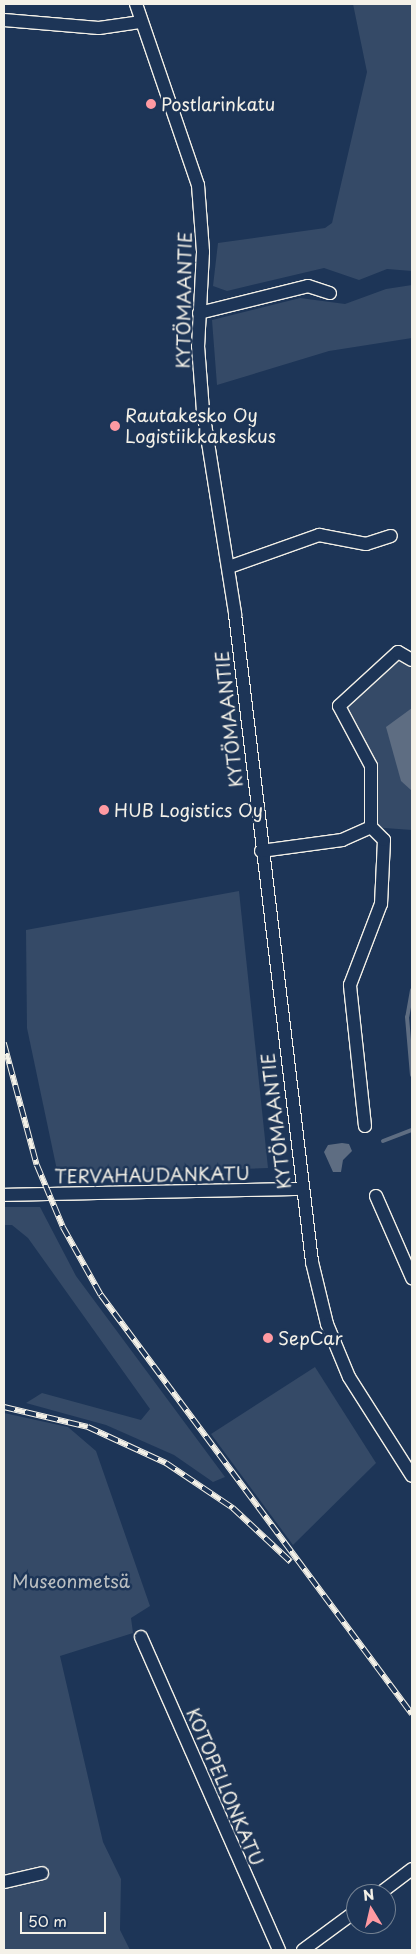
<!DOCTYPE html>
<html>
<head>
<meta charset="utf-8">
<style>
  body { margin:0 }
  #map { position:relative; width:416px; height:1954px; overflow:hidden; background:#1d3557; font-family:"Playpen Sans",sans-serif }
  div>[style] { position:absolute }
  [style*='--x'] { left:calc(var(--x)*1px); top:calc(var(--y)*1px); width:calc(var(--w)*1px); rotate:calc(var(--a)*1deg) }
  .green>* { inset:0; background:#354a67 }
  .water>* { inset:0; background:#5e6d82 }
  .stream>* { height:4px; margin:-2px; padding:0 2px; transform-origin:2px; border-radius:2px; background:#5e6d82 }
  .roads { filter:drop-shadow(1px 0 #f4f1e8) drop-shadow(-1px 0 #f4f1e8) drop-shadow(0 1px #f4f1e8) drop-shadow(0 -1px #f4f1e8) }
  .minor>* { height:12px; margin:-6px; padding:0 6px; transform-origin:6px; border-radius:6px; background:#1d3557 }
  .rail>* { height:5.5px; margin-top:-2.75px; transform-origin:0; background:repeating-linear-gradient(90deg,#1d3557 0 11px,#f4f1e8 0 22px); box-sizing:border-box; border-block:1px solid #f4f1e8 }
  .dots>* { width:14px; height:14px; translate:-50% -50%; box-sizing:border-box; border:2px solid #1d3557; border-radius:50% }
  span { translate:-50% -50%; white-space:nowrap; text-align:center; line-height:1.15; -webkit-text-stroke:5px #1d3557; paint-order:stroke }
  .poi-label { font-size:18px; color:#f4f1e8 }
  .left { translate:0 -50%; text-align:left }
  .street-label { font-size:18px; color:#f4f1e8 }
  .park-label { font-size:18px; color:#bbbfc1 }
  .frame { position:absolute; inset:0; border:5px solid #f4f1e8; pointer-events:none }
  .north { position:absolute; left:346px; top:1884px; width:50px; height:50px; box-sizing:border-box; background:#1d3557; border:1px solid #738091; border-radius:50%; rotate:351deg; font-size:14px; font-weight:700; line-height:20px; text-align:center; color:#f4f1e8 }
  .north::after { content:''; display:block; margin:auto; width:18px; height:22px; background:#ff9aa2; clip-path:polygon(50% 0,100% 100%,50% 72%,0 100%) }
  .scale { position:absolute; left:20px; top:1912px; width:86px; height:22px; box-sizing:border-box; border:2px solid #f4f1e8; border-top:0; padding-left:6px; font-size:15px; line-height:18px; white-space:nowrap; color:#f4f1e8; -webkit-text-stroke:4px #1d3557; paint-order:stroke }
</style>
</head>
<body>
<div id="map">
  <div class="green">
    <div style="clip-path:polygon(353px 4px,412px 4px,412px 271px,387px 269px,359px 280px,324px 268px,227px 291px,213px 286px,218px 243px,325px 228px,332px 223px,367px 72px)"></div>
    <div style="clip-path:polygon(412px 285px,412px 338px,329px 351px,217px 385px,212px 320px,300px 298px,345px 304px,386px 289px)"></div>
    <div style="clip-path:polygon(398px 652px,412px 660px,412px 830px,371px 827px,371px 766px,339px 706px)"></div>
    <div style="clip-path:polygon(239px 891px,268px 1168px,58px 1175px,27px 1028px,26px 930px)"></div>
    <div style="clip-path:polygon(4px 1207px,40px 1207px,76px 1276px,225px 1477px,213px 1482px,174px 1455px,106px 1425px,26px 1403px,42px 1393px,141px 1420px,150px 1409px,28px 1238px,12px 1225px,4px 1225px)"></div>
    <div style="clip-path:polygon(315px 1367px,376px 1463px,293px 1545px,211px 1434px)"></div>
    <div style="clip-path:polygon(4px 1413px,68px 1427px,96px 1451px,150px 1606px,131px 1618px,133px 1633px,60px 1656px,103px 1842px,121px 1879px,120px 1930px,130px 1950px,4px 1950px)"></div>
  </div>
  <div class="water">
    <div style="clip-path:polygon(412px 708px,412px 791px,401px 781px,386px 727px)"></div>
    <div style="clip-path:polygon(342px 1143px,349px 1144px,352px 1151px,343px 1160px,341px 1172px,333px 1172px,324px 1152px,328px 1145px)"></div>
  </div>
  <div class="stream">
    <div style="--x:412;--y:990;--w:27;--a:100"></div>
    <div style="--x:407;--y:1017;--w:58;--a:85.1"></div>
    <div style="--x:383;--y:1141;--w:31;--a:-21"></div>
  </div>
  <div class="roads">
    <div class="minor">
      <div style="--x:136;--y:4;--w:191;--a:71.1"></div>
      <div style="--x:198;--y:185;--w:67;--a:85.7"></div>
      <div style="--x:203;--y:252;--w:94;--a:93"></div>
      <div style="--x:198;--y:346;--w:65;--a:85.6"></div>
      <div style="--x:203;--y:411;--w:206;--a:81"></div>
      <div style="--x:235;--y:614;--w:653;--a:83.22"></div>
      <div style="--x:312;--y:1262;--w:64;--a:76.4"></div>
      <div style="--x:327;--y:1324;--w:57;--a:67.5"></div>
      <div style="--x:349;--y:1377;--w:117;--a:57.5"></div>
      <div style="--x:4;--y:20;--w:95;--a:4.8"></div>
      <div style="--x:99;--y:28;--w:41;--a:-8.3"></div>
      <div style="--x:199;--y:313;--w:112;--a:-13.9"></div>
      <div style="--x:308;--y:286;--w:23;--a:18"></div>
      <div style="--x:229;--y:567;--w:96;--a:-19.6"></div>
      <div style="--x:319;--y:535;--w:48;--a:10.8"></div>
      <div style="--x:366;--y:544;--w:26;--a:-18"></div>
      <div style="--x:261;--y:851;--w:82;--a:-7.7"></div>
      <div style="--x:342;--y:840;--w:32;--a:-24"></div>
      <div style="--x:371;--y:827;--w:61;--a:-90"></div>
      <div style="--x:371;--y:766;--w:68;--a:-118.1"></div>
      <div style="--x:339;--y:706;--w:80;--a:-42.5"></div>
      <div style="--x:398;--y:652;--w:16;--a:30"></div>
      <div style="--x:365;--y:1126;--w:142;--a:-96.1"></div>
      <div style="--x:350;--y:985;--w:87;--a:-69.1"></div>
      <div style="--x:381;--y:904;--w:64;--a:-87.3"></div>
      <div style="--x:384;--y:840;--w:18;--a:-135"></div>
      <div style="--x:4;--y:1195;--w:297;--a:-1.2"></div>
      <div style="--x:376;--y:1196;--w:90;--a:66.3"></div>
      <div style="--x:141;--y:1637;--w:342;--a:66.2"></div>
      <div style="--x:4;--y:1882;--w:39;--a:-13"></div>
      <div style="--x:379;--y:1894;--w:41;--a:-37.1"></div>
      <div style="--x:303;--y:1950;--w:66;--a:-36.3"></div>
    </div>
  </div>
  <div class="rail">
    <div style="--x:4;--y:1043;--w:126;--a:74.9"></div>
    <div style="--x:37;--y:1165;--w:67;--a:67.2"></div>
    <div style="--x:63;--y:1227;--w:78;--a:60.8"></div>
    <div style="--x:101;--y:1295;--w:522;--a:53.42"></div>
    <div style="--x:4;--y:1407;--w:86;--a:13.4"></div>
    <div style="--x:88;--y:1427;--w:86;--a:24.8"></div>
    <div style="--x:166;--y:1463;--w:81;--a:33.9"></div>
    <div style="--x:233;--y:1508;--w:79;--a:43"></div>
  </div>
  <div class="dots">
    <div style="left:151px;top:104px;background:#ff9aa2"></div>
    <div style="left:115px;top:426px;background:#ff9aa2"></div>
    <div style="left:104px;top:810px;background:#ff9aa2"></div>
    <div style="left:268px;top:1338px;background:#ff9aa2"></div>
  </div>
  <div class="poi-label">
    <span class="left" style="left:161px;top:104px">Postlarinkatu</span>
    <span class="left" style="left:125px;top:426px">Rautakesko Oy<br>Logistiikkakeskus</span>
    <span class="left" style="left:114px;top:810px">HUB Logistics Oy</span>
    <span class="left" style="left:278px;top:1338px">SepCar</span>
  </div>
  <div class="street-label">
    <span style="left:184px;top:300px;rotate:-89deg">KYTÖMAANTIE</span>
    <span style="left:229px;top:719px;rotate:-96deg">KYTÖMAANTIE</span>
    <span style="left:276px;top:1121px;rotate:-97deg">KYTÖMAANTIE</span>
    <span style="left:152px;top:1175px;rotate:-1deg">TERVAHAUDANKATU</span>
    <span style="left:225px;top:1787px;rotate:67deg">KOTOPELLONKATU</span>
  </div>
  <div class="park-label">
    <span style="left:71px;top:1581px">Museonmetsä</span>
  </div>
  <div class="frame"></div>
  <div class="north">N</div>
  <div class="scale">50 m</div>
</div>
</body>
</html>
